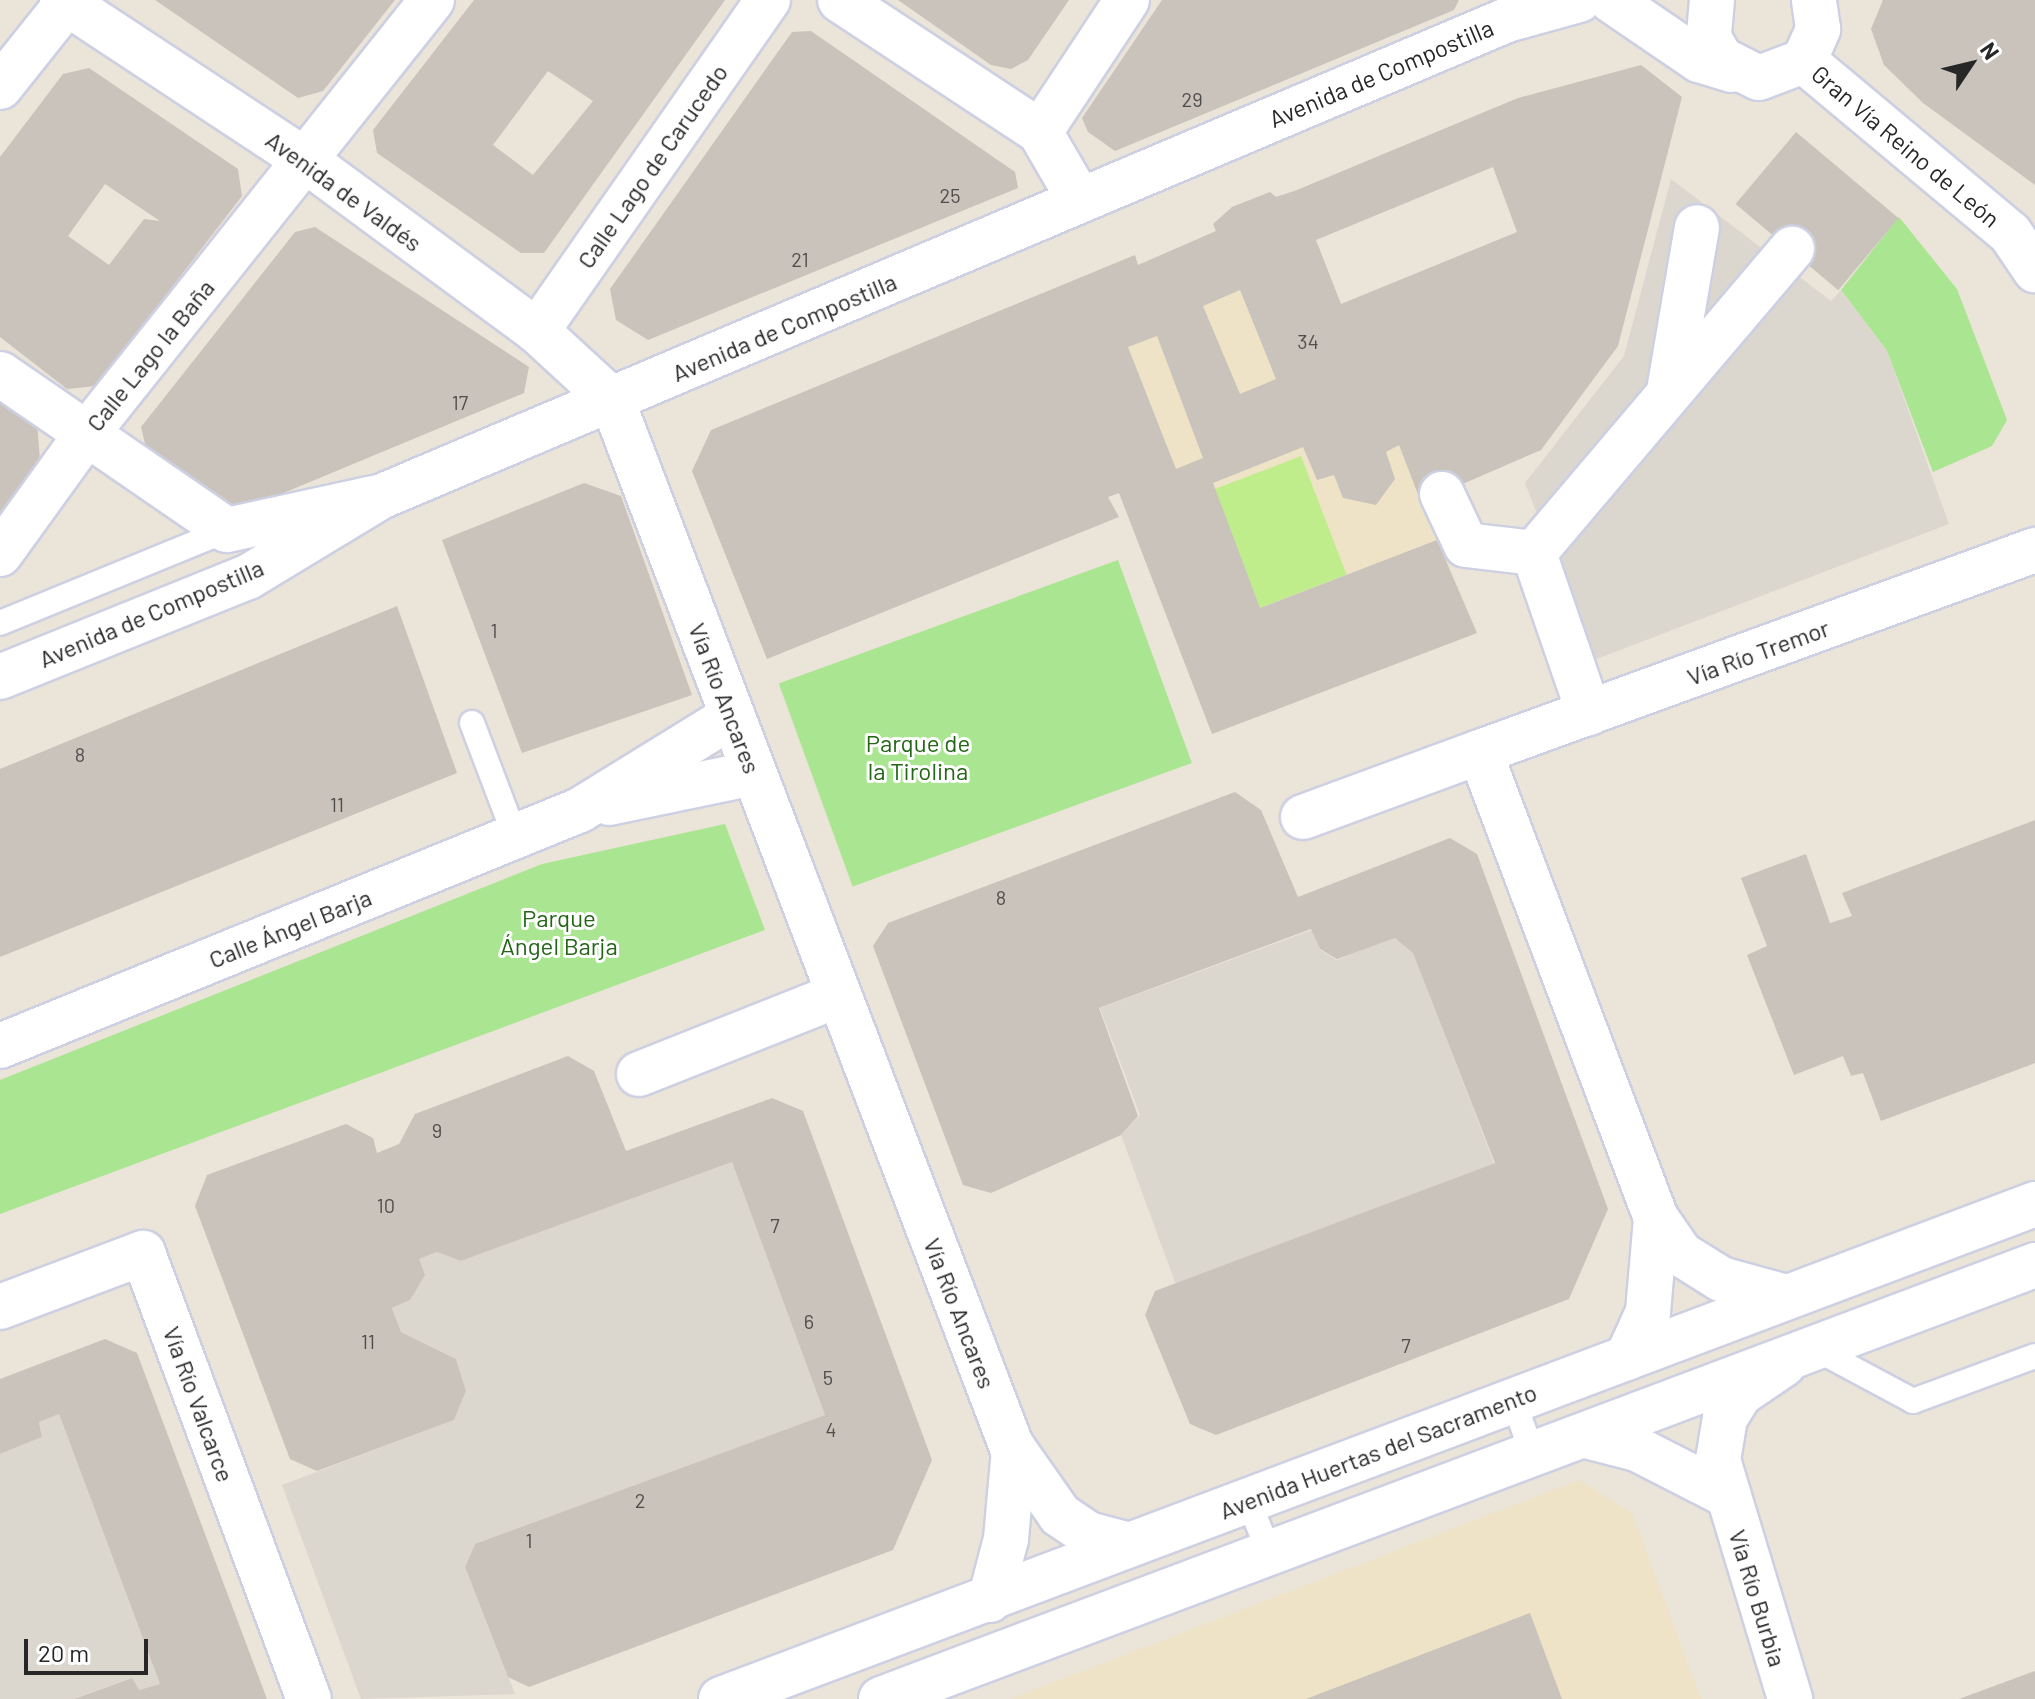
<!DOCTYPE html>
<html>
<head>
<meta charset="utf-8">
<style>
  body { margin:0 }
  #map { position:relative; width:2035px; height:1699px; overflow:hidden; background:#ebe4d8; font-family:Barlow,sans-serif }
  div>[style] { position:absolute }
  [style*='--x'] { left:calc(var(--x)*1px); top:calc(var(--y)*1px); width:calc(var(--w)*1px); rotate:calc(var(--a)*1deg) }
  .education>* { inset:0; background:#eee3c6 }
  .green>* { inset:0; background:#aae591; transform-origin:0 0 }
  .pitch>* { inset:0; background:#c0ed8c; transform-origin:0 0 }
  .plaza>* { inset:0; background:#dbd7cf }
  .building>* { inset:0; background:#c9c3bb; transform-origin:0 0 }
  .roads { filter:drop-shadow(2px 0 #cdd0e2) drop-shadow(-2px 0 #cdd0e2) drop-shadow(0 2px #cdd0e2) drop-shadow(0 -2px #cdd0e2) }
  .lane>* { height:24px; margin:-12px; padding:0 12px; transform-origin:12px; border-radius:12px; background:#fff }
  .street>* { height:44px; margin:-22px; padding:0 22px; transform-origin:22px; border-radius:22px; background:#fff }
  .secondary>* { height:44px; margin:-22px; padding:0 22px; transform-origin:22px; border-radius:22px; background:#fff }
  span { translate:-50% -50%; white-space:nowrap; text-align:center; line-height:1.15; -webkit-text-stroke:6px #fff; paint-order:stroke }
  .number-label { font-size:20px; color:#504e4c }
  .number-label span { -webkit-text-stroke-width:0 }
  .street-label { font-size:24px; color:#272727 }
  .park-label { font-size:24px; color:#236616 }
  .north { position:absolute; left:1931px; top:24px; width:80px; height:80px; -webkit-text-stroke:6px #fff; paint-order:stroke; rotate:55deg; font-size:22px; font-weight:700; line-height:32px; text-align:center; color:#272727 }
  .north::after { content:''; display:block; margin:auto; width:28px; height:36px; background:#272727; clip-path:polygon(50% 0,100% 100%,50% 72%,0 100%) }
  .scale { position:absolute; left:24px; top:1639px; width:124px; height:36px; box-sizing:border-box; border:4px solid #272727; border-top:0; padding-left:10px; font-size:24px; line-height:28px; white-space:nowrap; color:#272727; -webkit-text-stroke:6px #fff; paint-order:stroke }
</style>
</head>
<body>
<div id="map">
  <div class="education">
    <div style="clip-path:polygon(1216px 231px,1317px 480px,1334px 475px,1343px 498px,1376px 505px,1395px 479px,1386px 452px,1399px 445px,1477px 633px,1212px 734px,1176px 469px,1098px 270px,1135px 255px,1138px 265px)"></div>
    <div style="clip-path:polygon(1579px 1480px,1632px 1513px,1701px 1699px,1010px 1699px)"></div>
  </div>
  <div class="green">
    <div style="clip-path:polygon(1899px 217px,1957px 289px,2007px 420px,1992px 446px,1933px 472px,1887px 351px,1841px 290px)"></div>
    <div style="left:1118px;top:560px;width:216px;height:361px;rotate:70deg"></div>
    <div style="clip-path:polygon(725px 824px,765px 930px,0 1214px,0 1080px,542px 864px)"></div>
  </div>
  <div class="pitch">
    <div style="left:1301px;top:456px;width:127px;height:93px;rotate:69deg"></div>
  </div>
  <div class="plaza">
    <div style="clip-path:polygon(1671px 179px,1831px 301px,1841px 290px,1887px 351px,1949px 524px,1594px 660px,1525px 483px,1624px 356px)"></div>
    <div style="clip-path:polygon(1312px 930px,1320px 950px,1337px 960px,1395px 935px,1413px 952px,1494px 1163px,1176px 1285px,1121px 1135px,1140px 1115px,1100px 1008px)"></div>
    <div style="clip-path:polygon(732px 1162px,825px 1415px,475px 1544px,465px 1567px,515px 1694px,361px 1699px,282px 1485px,454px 1420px,466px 1391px,456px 1359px,401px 1332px,392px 1308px,410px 1300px,419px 1259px,437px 1252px,461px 1261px)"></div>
    <div style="clip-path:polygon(59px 1414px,160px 1684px,139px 1690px,131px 1678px,73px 1699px,0 1699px,0 1454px,42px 1437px,39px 1422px)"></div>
  </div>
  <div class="building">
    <div style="clip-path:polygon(155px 0,395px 0,323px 91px,298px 98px)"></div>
    <div style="clip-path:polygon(evenodd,474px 0,725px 0,544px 253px,521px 253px,377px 153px,373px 130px,474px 0,548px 71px,593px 101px,533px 175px,493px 145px,548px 71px)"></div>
    <div style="clip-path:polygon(898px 0,1069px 0,1028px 60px,1011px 69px,991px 65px)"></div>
    <div style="clip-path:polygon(1162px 0,1459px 0,1454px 10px,1115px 151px,1088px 132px,1082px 118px)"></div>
    <div style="clip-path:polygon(2035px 0,2035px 185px,1923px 103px,1884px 65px,1871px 29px,1883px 0)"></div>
    <div style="clip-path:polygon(811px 31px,1015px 172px,1018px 188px,648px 340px,616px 320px,610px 289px,792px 32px)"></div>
    <div style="clip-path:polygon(evenodd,1641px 65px,1682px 97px,1618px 346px,1541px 450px,1421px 502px,1399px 445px,1386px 452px,1395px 479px,1376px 505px,1343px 498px,1334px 475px,1317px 480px,1303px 447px,1213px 483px,1260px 608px,1437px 540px,1477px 633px,1212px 734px,1119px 493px,1108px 497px,1119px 517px,767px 659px,692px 471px,711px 430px,1135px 255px,1138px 265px,1216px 231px,1213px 224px,1232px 207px,1270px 192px,1276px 197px,1297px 190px,1518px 98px,1641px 65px,1493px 167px,1517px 232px,1341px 304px,1316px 240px,1493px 167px,1641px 65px,1240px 290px,1276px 379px,1240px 394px,1203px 306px,1240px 290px,1641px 65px,1157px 336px,1203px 458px,1176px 469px,1128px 347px,1157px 336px)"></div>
    <div style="clip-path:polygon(evenodd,89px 68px,238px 169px,242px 196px,96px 386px,67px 389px,0 337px,0 157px,63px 74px,89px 68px,105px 184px,160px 221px,144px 219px,109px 265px,68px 236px,105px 184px)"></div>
    <div style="left:1796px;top:132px;width:134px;height:94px;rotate:40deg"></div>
    <div style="clip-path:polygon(315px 227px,529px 367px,524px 393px,252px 506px,220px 503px,146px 448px,141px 427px,295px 232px)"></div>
    <div style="clip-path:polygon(0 394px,37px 422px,40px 460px,0 513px)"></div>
    <div style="clip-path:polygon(584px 483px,621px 496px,692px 695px,522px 753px,442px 540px)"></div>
    <div style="clip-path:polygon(397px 606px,457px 773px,0 957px,0 769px)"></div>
    <div style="clip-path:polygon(1235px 792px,1261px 810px,1298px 897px,1450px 838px,1477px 854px,1608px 1209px,1569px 1299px,1216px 1435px,1190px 1424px,1145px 1315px,1155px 1291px,1495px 1163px,1413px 953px,1395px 938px,1337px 959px,1320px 949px,1311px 929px,1099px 1008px,1138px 1116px,1121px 1135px,991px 1193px,963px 1185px,873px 946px,888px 923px)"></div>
    <div style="clip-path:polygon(2035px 820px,2035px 1063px,1881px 1121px,1863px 1073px,1851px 1076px,1843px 1056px,1794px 1075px,1747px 955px,1767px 946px,1741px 878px,1806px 854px,1830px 923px,1852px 916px,1842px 893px)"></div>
    <div style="clip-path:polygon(568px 1056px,594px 1071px,626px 1151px,772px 1098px,803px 1111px,932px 1460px,893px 1550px,529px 1687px,508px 1677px,465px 1567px,475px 1544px,825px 1415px,732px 1162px,461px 1261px,437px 1252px,419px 1259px,425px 1275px,410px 1300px,392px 1308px,401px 1332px,456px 1359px,466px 1391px,454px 1420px,317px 1471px,290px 1459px,195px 1206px,207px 1175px,346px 1124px,373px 1138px,377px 1153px,399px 1144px,415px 1114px)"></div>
    <div style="clip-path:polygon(105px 1339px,137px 1353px,267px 1699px,74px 1699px,132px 1678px,139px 1690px,160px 1684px,59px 1414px,39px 1422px,42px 1437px,0 1454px,0 1379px)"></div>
    <div style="clip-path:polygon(1530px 1613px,1562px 1699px,1306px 1699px)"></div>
    <div style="clip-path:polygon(2035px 1671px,2035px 1699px,1959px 1699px)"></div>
  </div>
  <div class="roads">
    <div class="lane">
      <div style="--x:0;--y:623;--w:245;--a:-22.3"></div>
      <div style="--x:472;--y:723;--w:121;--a:69.2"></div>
      <div style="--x:1818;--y:1350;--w:108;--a:28.2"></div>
      <div style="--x:1913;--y:1401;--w:130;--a:-20.2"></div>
      <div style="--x:1513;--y:1399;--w:57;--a:70.6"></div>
      <div style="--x:1249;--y:1503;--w:55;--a:67.6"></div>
    </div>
    <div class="street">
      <div style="--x:840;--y:0;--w:240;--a:33.4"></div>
      <div style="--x:1040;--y:132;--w:78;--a:59.8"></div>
      <div style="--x:0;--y:87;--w:107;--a:-51.4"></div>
      <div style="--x:1040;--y:132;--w:158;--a:-56.6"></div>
      <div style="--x:537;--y:331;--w:404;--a:-55.1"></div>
      <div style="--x:0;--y:374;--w:275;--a:34.5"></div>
      <div style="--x:227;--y:530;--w:150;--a:-12.3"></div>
      <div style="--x:1669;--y:391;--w:166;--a:-80.3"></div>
      <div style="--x:1442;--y:494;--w:56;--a:64.8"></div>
      <div style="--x:1466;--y:545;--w:68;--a:6.7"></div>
      <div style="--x:1589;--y:713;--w:169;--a:-109"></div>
      <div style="--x:1534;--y:553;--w:399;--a:-49.7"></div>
      <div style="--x:609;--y:803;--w:148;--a:-11.7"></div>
      <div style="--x:1303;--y:817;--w:189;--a:-20.2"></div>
      <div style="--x:0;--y:1046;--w:626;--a:-22.14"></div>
      <div style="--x:580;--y:810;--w:179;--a:-31.7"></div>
      <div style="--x:639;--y:1074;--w:215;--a:-21.6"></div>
      <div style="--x:1786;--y:1297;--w:67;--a:-164.5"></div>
      <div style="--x:1721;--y:1279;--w:47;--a:-148"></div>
      <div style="--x:1681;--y:1254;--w:44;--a:-124.8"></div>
      <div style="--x:1656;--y:1218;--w:498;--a:-110.7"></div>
      <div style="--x:1480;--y:752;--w:591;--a:-20"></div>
      <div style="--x:0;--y:1307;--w:153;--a:-20.7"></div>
      <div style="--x:143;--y:1253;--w:476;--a:69.6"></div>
      <div style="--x:1627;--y:1358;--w:51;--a:-65.5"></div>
      <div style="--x:1648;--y:1312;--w:94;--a:-85.1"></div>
      <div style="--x:1784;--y:1364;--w:53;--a:145.7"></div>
      <div style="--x:1740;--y:1394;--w:28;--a:122"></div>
      <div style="--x:1725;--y:1418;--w:43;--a:99.5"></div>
      <div style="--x:1718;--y:1460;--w:250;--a:73.2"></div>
      <div style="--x:1586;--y:1436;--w:53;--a:14.3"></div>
      <div style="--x:1637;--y:1449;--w:103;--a:27.1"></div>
    </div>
    <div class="secondary">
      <div style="--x:62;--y:0;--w:291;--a:33.4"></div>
      <div style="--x:305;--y:160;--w:288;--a:36.4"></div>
      <div style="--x:537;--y:331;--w:102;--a:42.6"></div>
      <div style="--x:612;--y:400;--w:1119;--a:69.1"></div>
      <div style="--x:1011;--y:1445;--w:85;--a:55"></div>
      <div style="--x:1060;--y:1515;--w:34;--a:34"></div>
      <div style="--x:1088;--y:1534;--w:38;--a:15"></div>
      <div style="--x:1611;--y:0;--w:107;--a:34.3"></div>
      <div style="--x:1699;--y:60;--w:34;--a:17"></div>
      <div style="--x:1712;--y:0;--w:38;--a:95"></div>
      <div style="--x:1709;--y:38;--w:24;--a:60"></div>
      <div style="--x:1721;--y:59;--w:42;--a:26.6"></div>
      <div style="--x:1759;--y:78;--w:48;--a:-20.7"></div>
      <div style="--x:1804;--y:61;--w:35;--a:-66"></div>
      <div style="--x:1818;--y:29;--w:29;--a:-98"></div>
      <div style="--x:1804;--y:61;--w:268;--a:39.9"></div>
      <div style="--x:2010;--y:233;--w:45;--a:56"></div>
      <div style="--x:0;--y:554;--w:145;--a:-54.2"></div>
      <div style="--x:85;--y:436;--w:557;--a:-51.48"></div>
      <div style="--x:0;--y:677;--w:267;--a:-22"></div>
      <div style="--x:248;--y:577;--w:154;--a:-31.2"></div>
      <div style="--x:380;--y:497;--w:1224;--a:-22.94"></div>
      <div style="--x:1507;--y:20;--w:75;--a:-15.5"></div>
      <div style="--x:990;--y:1600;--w:63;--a:-75.3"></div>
      <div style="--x:1006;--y:1539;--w:89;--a:-84.9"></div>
      <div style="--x:721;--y:1699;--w:1404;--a:-20.64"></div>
      <div style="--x:881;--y:1699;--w:1233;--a:-20.61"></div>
    </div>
  </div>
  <div class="number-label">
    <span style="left:1192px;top:99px">29</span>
    <span style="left:950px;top:195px">25</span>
    <span style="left:800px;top:259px">21</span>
    <span style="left:1308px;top:341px">34</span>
    <span style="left:460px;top:402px">17</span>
    <span style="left:494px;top:630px">1</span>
    <span style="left:80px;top:754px">8</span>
    <span style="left:337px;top:804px">11</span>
    <span style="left:1001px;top:897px">8</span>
    <span style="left:437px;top:1130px">9</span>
    <span style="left:386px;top:1205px">10</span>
    <span style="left:775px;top:1225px">7</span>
    <span style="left:809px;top:1321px">6</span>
    <span style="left:368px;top:1341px">11</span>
    <span style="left:1406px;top:1345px">7</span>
    <span style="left:828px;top:1377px">5</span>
    <span style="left:831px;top:1429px">4</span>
    <span style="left:640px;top:1500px">2</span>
    <span style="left:529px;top:1540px">1</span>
  </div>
  <div class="street-label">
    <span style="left:1381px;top:73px;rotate:-23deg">Avenida de Compostilla</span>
    <span style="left:1906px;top:146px;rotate:40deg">Gran Vía Reino de León</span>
    <span style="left:652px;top:166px;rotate:-55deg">Calle Lago de Carucedo</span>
    <span style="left:344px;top:191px;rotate:36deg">Avenida de Valdés</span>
    <span style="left:784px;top:327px;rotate:-23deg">Avenida de Compostilla</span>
    <span style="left:150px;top:355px;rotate:-51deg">Calle Lago la Baña</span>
    <span style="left:151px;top:613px;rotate:-23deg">Avenida de Compostilla</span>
    <span style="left:1758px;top:652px;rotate:-20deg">Vía Río Tremor</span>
    <span style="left:725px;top:698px;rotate:69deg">Vía Río Ancares</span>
    <span style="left:290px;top:928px;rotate:-22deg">Calle Ángel Barja</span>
    <span style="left:960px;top:1313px;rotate:69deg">Vía Río Ancares</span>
    <span style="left:199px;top:1404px;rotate:70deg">Vía Río Valcarce</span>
    <span style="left:1378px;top:1451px;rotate:-21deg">Avenida Huertas del Sacramento</span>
    <span style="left:1758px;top:1598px;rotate:73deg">Vía Río Burbia</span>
  </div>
  <div class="park-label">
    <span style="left:918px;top:757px">Parque de<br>la Tirolina</span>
    <span style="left:559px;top:932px">Parque<br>Ángel Barja</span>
  </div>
  <div class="north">N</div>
  <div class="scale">20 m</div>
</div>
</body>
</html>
